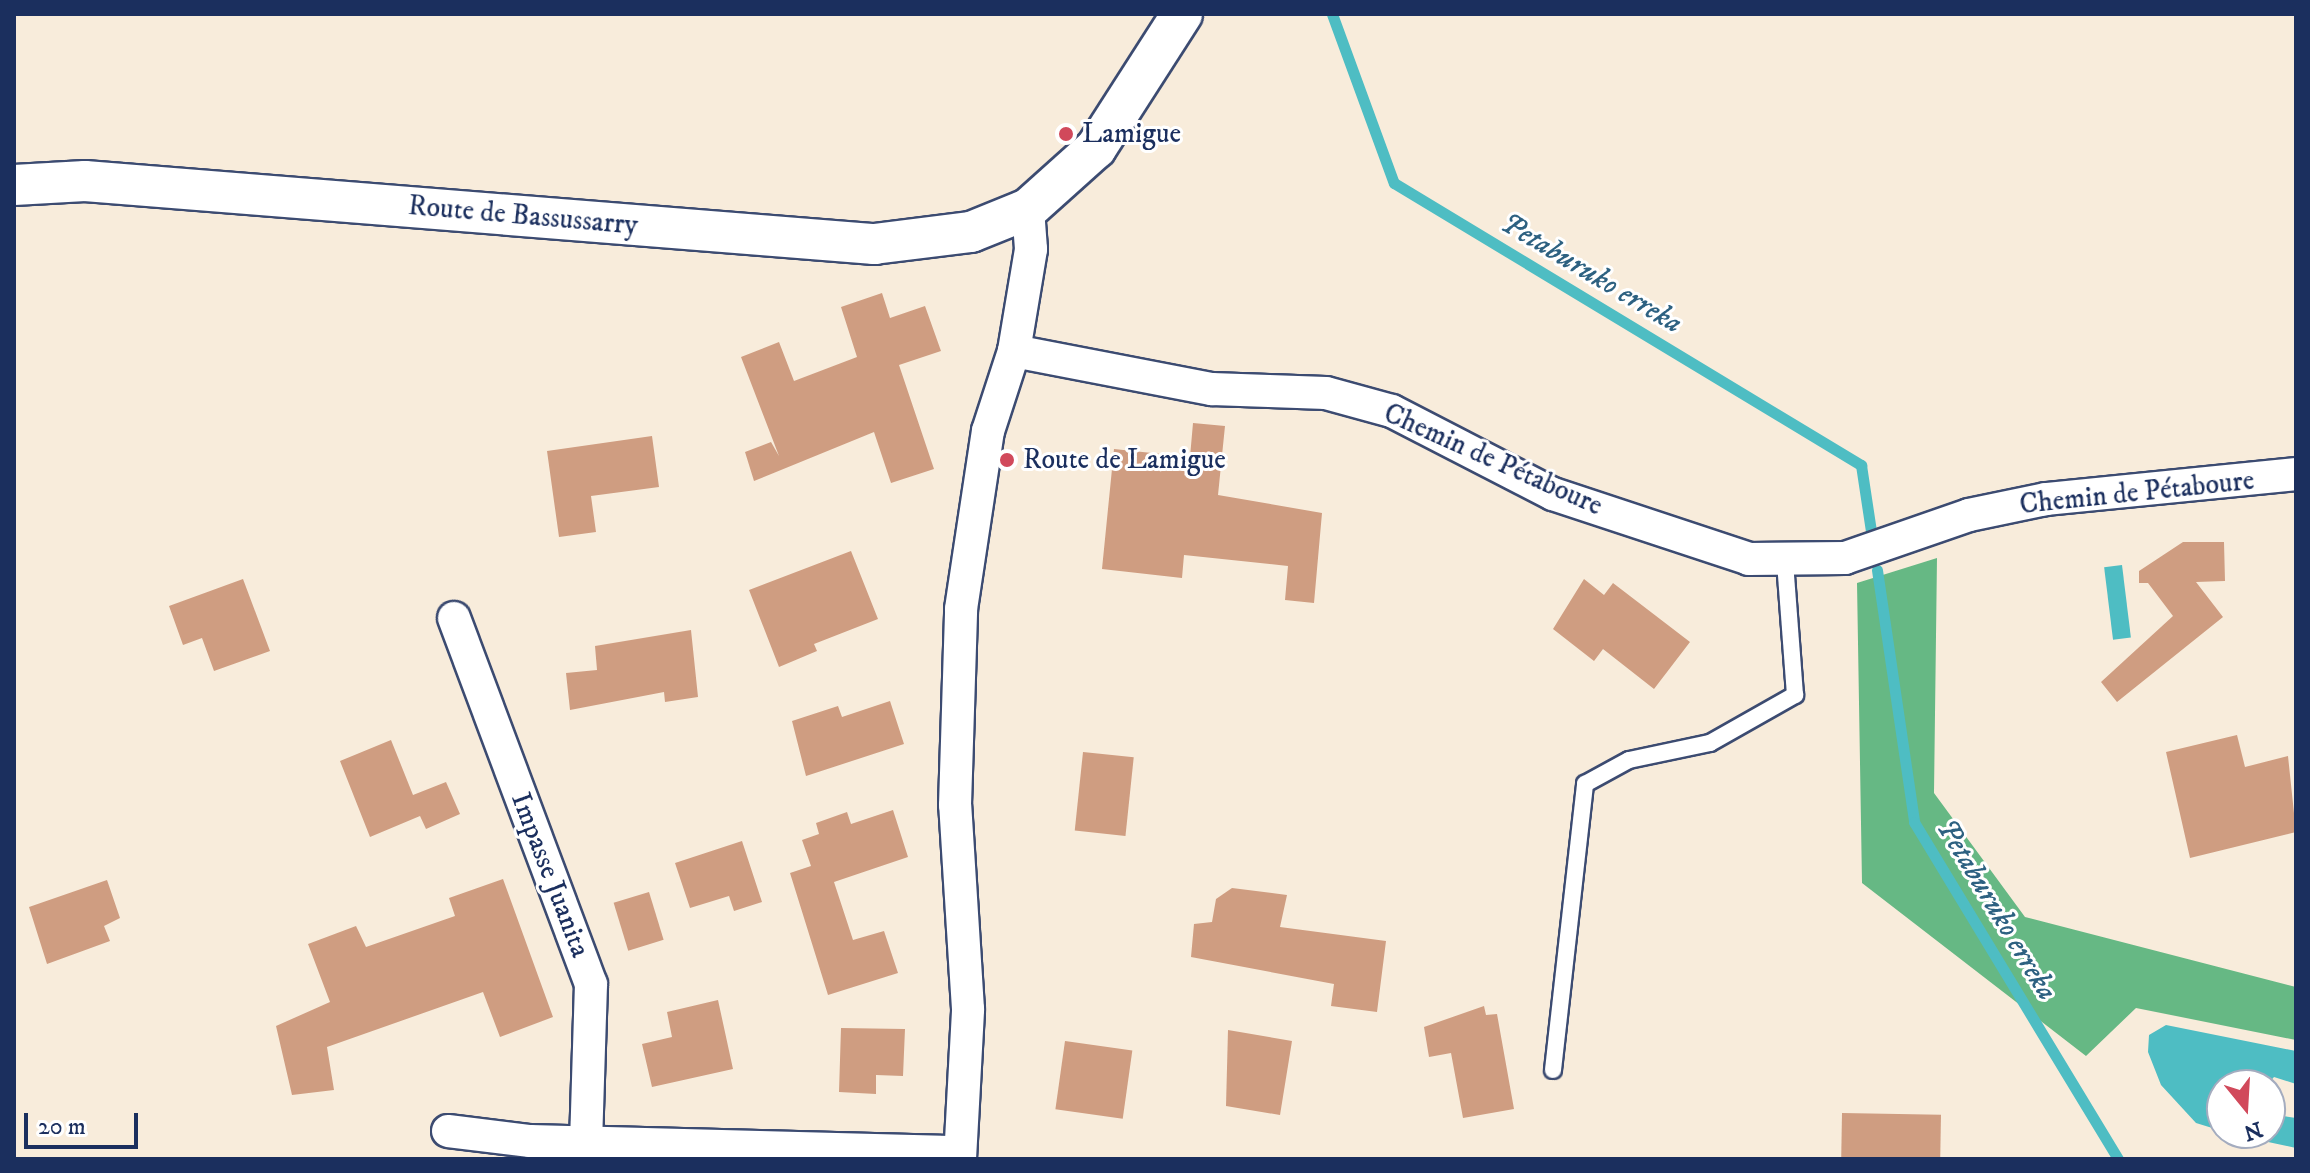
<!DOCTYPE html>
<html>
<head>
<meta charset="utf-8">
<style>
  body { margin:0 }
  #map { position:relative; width:2310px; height:1173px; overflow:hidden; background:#f8ecdb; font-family:"IM FELL DW Pica",serif }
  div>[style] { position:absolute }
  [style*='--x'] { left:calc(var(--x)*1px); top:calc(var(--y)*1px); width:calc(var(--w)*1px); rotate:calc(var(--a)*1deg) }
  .forest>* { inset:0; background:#66b884 }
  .water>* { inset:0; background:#4ebdc3; transform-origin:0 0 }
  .stream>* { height:11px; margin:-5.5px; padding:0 5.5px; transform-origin:5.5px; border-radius:5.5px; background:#4ebdc3 }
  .building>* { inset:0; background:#cf9d81; transform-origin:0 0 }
  .roads { filter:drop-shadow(2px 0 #3c4b71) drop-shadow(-2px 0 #3c4b71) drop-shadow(0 2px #3c4b71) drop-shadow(0 -2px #3c4b71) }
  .service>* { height:16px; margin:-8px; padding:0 8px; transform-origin:8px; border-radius:8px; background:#fff }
  .minor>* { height:32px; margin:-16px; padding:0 16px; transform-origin:16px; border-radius:16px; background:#fff }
  .tertiary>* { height:40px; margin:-20px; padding:0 20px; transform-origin:20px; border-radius:20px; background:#fff }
  .dots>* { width:22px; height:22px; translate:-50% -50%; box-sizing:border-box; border:4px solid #fff; border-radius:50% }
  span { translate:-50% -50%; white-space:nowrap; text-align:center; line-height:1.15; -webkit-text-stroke:6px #fff; paint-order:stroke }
  .poi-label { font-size:28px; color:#1b2f5e }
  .left { translate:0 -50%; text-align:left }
  .street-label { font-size:28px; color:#1b2f5e }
  .water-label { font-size:30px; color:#2d6181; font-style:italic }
  .frame { position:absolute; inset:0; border:16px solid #1b2f5e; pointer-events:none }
  .north { position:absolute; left:2206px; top:1069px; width:80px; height:80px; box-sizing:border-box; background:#fff; border:2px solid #a4acbf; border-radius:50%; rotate:162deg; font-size:22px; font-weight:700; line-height:32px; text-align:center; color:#1b2f5e }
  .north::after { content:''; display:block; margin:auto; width:28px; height:36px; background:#d1495b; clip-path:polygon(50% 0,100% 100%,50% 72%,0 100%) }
  .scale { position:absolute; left:24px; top:1113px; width:114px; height:36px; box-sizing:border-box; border:4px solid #1b2f5e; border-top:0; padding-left:10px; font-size:24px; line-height:28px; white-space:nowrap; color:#1b2f5e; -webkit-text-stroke:6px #fff; paint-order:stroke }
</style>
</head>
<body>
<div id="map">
  <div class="forest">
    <div style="clip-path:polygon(1937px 558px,1934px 793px,2025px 917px,2296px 987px,2296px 1040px,2136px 1008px,2086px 1056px,1862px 883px,1857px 583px)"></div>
  </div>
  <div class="water">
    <div style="left:2122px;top:565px;width:73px;height:18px;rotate:83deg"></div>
    <div style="clip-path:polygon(2166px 1025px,2296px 1051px,2296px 1084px,2274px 1077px,2267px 1085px,2222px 1085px,2222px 1131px,2196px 1123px,2161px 1085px,2148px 1052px,2149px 1035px)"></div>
    <div style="clip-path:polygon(2270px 1114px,2296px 1118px,2296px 1148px,2226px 1133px,2270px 1133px)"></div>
  </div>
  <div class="stream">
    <div style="--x:1332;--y:14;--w:180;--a:69.9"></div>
    <div style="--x:1394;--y:183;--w:546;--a:31.13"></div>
    <div style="--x:1861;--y:465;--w:67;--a:81.4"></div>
    <div style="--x:1877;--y:570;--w:255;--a:81.6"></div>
    <div style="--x:1914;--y:822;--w:394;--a:58.8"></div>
  </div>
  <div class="building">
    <div style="clip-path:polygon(882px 293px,890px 318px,925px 306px,941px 351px,899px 365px,934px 469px,891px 483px,874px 432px,754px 481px,745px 452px,771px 442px,779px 456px,741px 357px,779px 342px,794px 381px,857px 357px,841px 307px)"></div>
    <div style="clip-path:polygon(1193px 423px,1225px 426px,1218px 495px,1322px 513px,1314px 603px,1285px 600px,1288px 566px,1184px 555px,1182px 578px,1102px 569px,1114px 449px,1190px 457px)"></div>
    <div style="clip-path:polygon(652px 436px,659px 487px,591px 496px,596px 532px,559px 537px,547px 451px)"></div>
    <div style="clip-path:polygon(2183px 542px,2224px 542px,2225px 581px,2196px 582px,2223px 617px,2117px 702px,2101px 682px,2173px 616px,2148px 583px,2139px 583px,2139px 571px)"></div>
    <div style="clip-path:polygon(851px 551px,878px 619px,814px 644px,817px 651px,779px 667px,749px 590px)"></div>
    <div style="clip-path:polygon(243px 579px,270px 651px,214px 671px,202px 638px,183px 645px,169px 606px)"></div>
    <div style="clip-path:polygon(1584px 579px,1604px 595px,1613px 583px,1690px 642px,1654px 689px,1603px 649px,1594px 661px,1553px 629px)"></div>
    <div style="clip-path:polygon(691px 630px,698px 697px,665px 702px,664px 692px,570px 710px,566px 673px,597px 670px,595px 646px)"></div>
    <div style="clip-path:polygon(890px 701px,904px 744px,806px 776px,792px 721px,838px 706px,842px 717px)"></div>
    <div style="clip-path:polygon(2237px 735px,2245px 767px,2288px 756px,2296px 832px,2190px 858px,2166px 752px)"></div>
    <div style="clip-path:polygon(391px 740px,413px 795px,446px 782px,460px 814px,426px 829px,420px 816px,370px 837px,340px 761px)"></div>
    <div style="left:1083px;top:752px;width:51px;height:79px;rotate:6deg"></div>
    <div style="clip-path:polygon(893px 810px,908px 857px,834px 882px,853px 940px,884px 931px,898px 973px,828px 995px,790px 873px,811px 866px,802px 840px,819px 834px,816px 823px,847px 812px,851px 824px)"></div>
    <div style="clip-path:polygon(742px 841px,762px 902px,734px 911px,729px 896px,690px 908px,675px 863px)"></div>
    <div style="clip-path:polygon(503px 879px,553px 1017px,500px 1037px,483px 992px,327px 1047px,334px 1090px,292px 1095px,276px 1026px,330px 1002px,308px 944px,356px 926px,366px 947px,455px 916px,449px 898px)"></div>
    <div style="clip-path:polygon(107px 880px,120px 918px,104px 926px,110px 941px,47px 964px,29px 907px)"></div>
    <div style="clip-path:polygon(1232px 888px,1287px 895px,1280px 927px,1386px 941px,1377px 1012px,1331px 1006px,1334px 984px,1191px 957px,1194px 924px,1212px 922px,1216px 899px)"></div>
    <div style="left:649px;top:892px;width:50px;height:37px;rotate:73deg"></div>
    <div style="clip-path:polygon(718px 1000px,733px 1069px,652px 1087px,642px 1044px,672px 1037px,667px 1012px)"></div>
    <div style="clip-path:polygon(1484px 1006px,1486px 1015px,1497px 1014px,1514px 1109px,1463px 1118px,1451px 1053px,1429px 1057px,1424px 1027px)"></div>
    <div style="clip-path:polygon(841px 1028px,905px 1029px,903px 1076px,876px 1075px,876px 1094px,839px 1092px)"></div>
    <div style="clip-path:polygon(1228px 1030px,1292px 1041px,1280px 1115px,1226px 1106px)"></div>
    <div style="left:1065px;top:1041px;width:68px;height:69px;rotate:8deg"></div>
    <div style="left:1842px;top:1113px;width:99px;height:46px;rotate:1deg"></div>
  </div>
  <div class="roads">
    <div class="service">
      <div style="--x:1553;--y:1070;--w:288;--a:-83.6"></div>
      <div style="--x:1585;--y:784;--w:50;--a:-28.6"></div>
      <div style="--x:1629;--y:760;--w:83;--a:-11.9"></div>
      <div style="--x:1710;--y:743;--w:98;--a:-29.5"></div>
      <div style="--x:1795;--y:695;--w:133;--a:-94.3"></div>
    </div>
    <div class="minor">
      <div style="--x:1014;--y:351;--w:202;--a:10.9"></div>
      <div style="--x:1212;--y:389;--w:114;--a:2"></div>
      <div style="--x:1326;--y:393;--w:68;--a:15.3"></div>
      <div style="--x:1392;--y:411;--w:181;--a:27.3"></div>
      <div style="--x:1553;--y:494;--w:206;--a:18.3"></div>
      <div style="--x:1749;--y:559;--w:96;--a:-0.6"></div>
      <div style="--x:1845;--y:558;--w:131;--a:-19.1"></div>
      <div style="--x:1969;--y:515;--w:79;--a:-11.7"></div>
      <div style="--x:2046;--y:499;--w:251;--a:-5.7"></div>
      <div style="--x:454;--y:618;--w:391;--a:69.5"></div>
      <div style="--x:591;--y:984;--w:158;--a:91.8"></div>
      <div style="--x:448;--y:1131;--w:83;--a:7"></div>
      <div style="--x:530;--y:1141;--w:430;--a:1.5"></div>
      <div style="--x:960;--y:1159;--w:150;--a:-86.9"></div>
      <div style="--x:968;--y:1009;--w:204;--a:-93.6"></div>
      <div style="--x:955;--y:805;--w:196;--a:-88.2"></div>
      <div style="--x:961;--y:609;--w:180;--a:-81.4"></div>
      <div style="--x:988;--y:431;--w:84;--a:-72"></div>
      <div style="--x:1014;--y:351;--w:103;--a:-80.5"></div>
      <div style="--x:1031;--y:249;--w:40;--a:-94.3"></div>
    </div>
    <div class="tertiary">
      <div style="--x:14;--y:185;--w:71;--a:-3.2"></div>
      <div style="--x:85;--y:181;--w:792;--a:4.57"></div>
      <div style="--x:874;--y:244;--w:98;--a:-7.1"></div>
      <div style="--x:971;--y:232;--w:61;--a:-22"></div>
      <div style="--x:1028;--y:209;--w:91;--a:-41.9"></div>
      <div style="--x:1096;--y:148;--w:159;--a:-57.3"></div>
    </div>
  </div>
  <div class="dots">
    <div style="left:1066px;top:134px;background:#d1495b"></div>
    <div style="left:1007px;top:460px;background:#d1495b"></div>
  </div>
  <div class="poi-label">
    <span class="left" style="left:1082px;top:134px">Lamigue</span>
    <span class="left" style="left:1023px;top:460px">Route de Lamigue</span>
  </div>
  <div class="street-label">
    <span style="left:523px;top:216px;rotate:5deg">Route de Bassussarry</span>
    <span style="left:1493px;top:460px;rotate:24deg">Chemin de Pétaboure</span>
    <span style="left:2137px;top:493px;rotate:-6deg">Chemin de Pétaboure</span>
    <span style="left:550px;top:875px;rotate:69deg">Impasse Juanita</span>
  </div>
  <div class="water-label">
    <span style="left:1591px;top:274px;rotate:31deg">Petaburuko erreka</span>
    <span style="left:1996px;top:910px;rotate:59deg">Petaburuko erreka</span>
  </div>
  <div class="frame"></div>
  <div class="north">N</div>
  <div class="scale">20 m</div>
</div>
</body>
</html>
